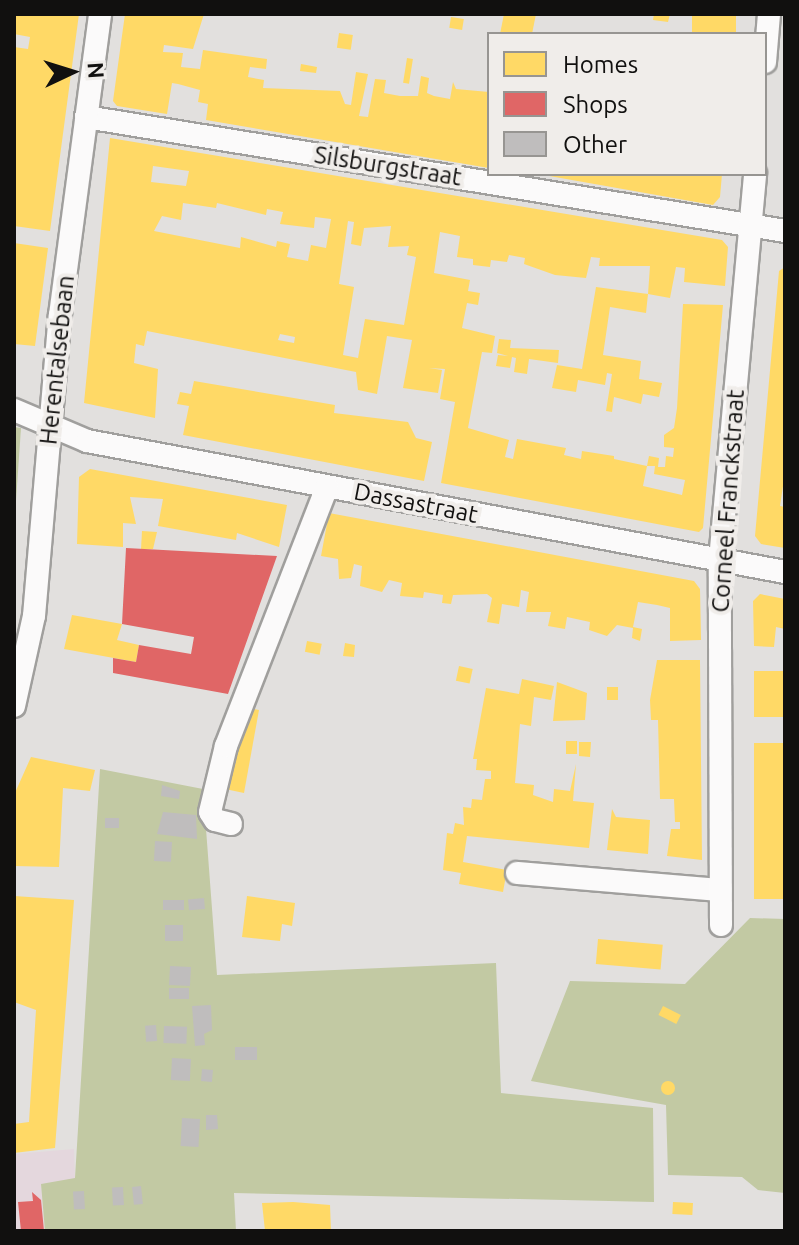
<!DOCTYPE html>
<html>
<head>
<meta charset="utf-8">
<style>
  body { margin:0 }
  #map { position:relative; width:799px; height:1245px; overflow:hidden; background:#e2e0de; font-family:Ubuntu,sans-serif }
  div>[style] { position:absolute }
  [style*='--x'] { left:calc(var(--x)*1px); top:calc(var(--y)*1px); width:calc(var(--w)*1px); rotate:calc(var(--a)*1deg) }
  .commercial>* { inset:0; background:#e4d7dd }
  .green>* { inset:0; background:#c2c9a3 }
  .homes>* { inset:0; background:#ffd966; transform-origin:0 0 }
  .round { border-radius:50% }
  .shops>* { inset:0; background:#e06666 }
  .building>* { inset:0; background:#bfbdbd; transform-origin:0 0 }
  .roads { filter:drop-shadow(2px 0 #a09f9d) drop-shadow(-2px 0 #a09f9d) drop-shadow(0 2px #a09f9d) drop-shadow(0 -2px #a09f9d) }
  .minor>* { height:22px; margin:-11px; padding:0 11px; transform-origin:11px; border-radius:11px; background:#fbfafa }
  span { translate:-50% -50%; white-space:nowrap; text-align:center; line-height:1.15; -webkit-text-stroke:8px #f0edea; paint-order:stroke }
  .street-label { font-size:24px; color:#11100f }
  .frame { position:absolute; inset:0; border:16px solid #11100f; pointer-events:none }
  .legend { position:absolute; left:487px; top:32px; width:280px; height:144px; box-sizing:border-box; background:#f0edea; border:2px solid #979592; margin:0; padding:10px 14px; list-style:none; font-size:24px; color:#11100f }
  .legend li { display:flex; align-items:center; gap:16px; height:40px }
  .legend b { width:40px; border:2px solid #979592 }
  .north { position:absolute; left:32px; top:32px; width:80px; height:80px; -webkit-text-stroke:6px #f0edea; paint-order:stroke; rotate:86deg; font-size:22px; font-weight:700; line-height:32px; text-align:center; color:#11100f }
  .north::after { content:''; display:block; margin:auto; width:28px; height:36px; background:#11100f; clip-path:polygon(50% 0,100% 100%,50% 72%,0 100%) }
</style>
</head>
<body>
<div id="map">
  <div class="commercial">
    <div style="clip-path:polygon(74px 1149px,75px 1179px,41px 1184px,45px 1231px,14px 1231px,14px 1154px)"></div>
  </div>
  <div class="green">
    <div style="clip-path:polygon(14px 427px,21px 428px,14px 530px)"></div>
    <div style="clip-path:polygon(100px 769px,203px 789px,217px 975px,496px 963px,501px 1093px,653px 1108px,654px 1202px,234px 1193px,236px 1231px,45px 1231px,41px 1184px,75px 1178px)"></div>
    <div style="clip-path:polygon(750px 918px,785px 919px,785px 1193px,758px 1190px,742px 1177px,668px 1175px,666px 1105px,531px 1081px,570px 981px,685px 984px)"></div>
  </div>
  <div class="homes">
    <div style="clip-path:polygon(14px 14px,79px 14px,50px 231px,14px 226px,14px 47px,28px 49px,30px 37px,14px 34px)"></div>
    <div style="clip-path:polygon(125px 14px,204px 14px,193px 49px,164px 45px,163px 52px,183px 53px,181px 67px,200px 69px,203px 50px,267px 59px,266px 69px,250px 67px,248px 77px,264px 80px,263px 88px,340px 91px,345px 104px,351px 105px,356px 72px,368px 74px,359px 116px,368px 117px,375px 79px,386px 80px,384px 93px,400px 96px,418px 96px,421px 76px,429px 78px,427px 93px,434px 96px,450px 99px,453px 82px,456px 89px,489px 92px,489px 168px,206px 120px,208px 104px,198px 102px,200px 90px,178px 84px,172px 83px,167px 114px,117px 106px,113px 101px)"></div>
    <div style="clip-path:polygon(504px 14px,536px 14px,532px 34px,500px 34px)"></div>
    <div style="clip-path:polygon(654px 14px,670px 14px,668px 22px,653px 20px)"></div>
    <div style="left:692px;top:14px;width:44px;height:20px"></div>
    <div style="left:451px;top:17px;width:13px;height:11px;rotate:9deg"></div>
    <div style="left:339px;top:33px;width:14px;height:15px;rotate:8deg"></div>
    <div style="left:407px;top:58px;width:6px;height:25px;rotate:9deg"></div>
    <div style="clip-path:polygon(301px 64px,317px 67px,316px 73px,300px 71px)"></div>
    <div style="clip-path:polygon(evenodd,110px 138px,722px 240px,728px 247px,725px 286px,684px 282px,685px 268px,676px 267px,670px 298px,648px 294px,650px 266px,599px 266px,600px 258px,591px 257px,586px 278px,555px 275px,524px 264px,525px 258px,509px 255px,507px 262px,491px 260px,490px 267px,473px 265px,473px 259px,457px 257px,460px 236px,440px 232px,434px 273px,470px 280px,468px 291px,480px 293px,478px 305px,467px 303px,462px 328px,495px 336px,492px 353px,482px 352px,468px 428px,509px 440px,505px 457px,513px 459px,517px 439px,566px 448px,564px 455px,581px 459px,582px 451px,614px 456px,614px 459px,647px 466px,643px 486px,682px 495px,685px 480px,654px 474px,655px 466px,647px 466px,649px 456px,659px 458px,658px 467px,665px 467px,666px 456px,673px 457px,674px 448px,664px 447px,664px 435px,674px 428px,677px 408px,683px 304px,723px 305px,703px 528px,699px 532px,441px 483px,455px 402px,440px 399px,445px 369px,429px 368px,442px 370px,438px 393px,403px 388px,412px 340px,387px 336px,377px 394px,358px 390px,356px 372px,147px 331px,144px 346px,136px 344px,134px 363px,158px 369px,155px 418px,84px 403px,110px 138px,153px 166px,189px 171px,186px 186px,151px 182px,153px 166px,110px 138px,183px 203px,216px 208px,217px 203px,266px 215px,267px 209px,283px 212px,280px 224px,314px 228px,315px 217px,331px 219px,326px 248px,311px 245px,308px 261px,287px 257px,290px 244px,277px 241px,276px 247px,241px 237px,240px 248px,154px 231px,162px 216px,181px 220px,183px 203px,110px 138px,348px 221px,354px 222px,351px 244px,361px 246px,364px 228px,391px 226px,388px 247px,409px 246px,407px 255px,416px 257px,404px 325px,365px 319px,358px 358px,343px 355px,354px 287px,339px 284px,348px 221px,110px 138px,280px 334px,295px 337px,294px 343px,278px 340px,280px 334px)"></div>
    <div style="clip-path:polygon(538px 174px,722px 174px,720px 197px,713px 205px)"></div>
    <div style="clip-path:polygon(14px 243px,48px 248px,35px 346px,14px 344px)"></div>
    <div style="clip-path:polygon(785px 267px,785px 473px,780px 506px,785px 507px,785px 548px,761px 544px,755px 536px,779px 271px)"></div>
    <div style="clip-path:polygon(596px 287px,648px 294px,646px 313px,610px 307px,603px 355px,641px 361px,639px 379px,662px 383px,659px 397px,643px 394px,641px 404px,614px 397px,612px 412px,606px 411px,612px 374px,607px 373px,605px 385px,578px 380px,576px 392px,552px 388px,557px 365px,582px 369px)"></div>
    <div style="clip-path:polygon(499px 339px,511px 340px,510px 348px,559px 350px,558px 363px,529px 359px,527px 374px,514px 372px,516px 358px,512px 357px,510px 368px,496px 366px,498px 355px,508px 356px,497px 353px)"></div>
    <div style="clip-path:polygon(194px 381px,335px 405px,334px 413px,408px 422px,416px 438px,432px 442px,424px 481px,183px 435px,189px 406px,177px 404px,180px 392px,191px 394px)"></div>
    <div style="clip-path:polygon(90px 469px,287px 505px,279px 547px,237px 533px,236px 540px,158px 526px,163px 499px,130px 497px,136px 524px,123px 523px,123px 547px,77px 544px,79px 477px)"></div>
    <div style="clip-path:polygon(329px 513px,694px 581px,700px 589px,701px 640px,670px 641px,670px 608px,657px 605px,638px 602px,633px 627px,642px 629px,640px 641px,632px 638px,633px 628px,617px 625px,607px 636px,589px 630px,590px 622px,567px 617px,565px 629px,548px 626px,551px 612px,526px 612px,529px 592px,521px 590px,519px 607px,502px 604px,499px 624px,487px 622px,492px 598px,487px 594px,453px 595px,451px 604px,442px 603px,443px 595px,424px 592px,423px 598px,400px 596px,402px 583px,389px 580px,382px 592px,360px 586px,362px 566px,354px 564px,351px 578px,339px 579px,338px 559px,321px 556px)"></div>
    <div style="clip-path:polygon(142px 531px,157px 532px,153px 549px,141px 549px)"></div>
    <div style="clip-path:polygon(760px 594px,785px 599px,785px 629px,776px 627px,774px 647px,754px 646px,753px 601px)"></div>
    <div style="clip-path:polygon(72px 615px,122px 624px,117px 640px,139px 645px,136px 662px,64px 649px)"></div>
    <div style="left:307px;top:641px;width:15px;height:11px;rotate:11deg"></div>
    <div style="clip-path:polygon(345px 643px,355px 645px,354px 657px,343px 656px)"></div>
    <div style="clip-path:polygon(657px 660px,700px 660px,702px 860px,667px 856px,671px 829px,680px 829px,680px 822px,675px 822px,674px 799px,660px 799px,658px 720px,651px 720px,650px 700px)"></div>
    <div style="left:459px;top:666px;width:14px;height:15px;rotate:12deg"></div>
    <div style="left:754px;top:671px;width:30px;height:46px"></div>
    <div style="clip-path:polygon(522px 679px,554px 686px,551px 700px,534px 697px,531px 726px,520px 724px,515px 783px,534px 785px,533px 795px,553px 802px,554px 789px,570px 791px,576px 764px,573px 801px,594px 803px,589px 848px,467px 836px,463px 862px,507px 870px,503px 892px,459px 884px,461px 873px,443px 870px,447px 833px,453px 834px,455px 823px,464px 825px,463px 807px,471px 808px,472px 799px,482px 800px,485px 779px,491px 779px,491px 771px,476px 770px,477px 759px,473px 759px,486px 688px,519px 694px)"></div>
    <div style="clip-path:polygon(557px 682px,587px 693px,585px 720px,553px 721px)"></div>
    <div style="left:607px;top:687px;width:11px;height:13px"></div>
    <div style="clip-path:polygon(248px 708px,259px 710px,244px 793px,225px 789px)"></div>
    <div style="left:566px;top:741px;width:11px;height:13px"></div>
    <div style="clip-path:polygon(579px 742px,591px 742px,590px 757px,579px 756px)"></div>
    <div style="left:785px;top:743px;width:156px;height:31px;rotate:90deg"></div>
    <div style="clip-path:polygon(31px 757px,95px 770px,90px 791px,63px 788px,59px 867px,14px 866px,14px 795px)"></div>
    <div style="clip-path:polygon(612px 809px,616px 817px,650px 820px,648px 854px,607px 850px)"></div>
    <div style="clip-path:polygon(14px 896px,74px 900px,55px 1148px,14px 1153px,14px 1124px,29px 1122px,36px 1010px,14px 1002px)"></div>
    <div style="clip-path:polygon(247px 896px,295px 903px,292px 926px,282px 924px,280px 941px,242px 937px)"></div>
    <div style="left:598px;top:939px;width:65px;height:25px;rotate:5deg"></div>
    <div style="left:663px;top:1006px;width:20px;height:10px;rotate:27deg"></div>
    <div class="round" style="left:661px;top:1081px;width:14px;height:14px"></div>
    <div style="clip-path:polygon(293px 1202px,330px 1205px,331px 1231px,265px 1231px,262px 1203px)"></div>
    <div style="left:673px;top:1202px;width:20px;height:12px;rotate:3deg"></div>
  </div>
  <div class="shops">
    <div style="clip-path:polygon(126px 548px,277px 556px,228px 694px,113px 673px,113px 658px,136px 662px,139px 645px,191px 654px,194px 637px,122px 624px)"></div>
    <div style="clip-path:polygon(32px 1192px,41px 1200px,44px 1231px,21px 1231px,18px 1202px,33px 1201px)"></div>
  </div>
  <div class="building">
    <div style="clip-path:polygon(162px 785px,180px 791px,179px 799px,161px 796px)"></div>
    <div style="clip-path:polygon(163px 812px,196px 815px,197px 839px,157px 834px)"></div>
    <div style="left:119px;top:818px;width:10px;height:14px;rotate:90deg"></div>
    <div style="left:155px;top:841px;width:17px;height:20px;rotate:3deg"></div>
    <div style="left:204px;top:898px;width:11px;height:16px;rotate:85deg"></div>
    <div style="left:163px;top:900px;width:21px;height:10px"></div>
    <div style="left:165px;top:925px;width:18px;height:16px"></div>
    <div style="left:170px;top:966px;width:21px;height:19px;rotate:3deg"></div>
    <div style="left:169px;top:988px;width:20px;height:11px"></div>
    <div style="clip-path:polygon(211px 1005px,212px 1030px,204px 1034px,205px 1045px,195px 1046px,192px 1006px)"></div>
    <div style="left:156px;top:1025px;width:16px;height:11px;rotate:86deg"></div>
    <div style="left:164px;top:1026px;width:23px;height:17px;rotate:2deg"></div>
    <div style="left:235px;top:1047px;width:22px;height:13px"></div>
    <div style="left:172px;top:1058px;width:19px;height:22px;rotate:3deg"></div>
    <div style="left:202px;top:1069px;width:11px;height:12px;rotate:5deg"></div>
    <div style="clip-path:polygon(206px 1115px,217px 1115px,218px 1129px,206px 1130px)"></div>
    <div style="left:182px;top:1118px;width:18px;height:28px;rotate:3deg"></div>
    <div style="left:141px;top:1186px;width:18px;height:9px;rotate:84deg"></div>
    <div style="left:123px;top:1187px;width:18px;height:11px;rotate:87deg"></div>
    <div style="left:84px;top:1191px;width:18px;height:11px;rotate:87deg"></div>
  </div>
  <div class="roads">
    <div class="minor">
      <div style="--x:765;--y:62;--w:48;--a:-85.2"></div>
      <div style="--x:86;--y:117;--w:708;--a:9.26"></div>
      <div style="--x:14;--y:410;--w:79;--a:23"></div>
      <div style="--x:87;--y:441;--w:710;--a:10.63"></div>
      <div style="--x:14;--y:706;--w:92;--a:-77.5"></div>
      <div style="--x:34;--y:616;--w:302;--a:-85.1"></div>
      <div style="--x:60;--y:315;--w:304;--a:-82.4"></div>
      <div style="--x:231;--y:824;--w:16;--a:-166"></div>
      <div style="--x:215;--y:820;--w:9;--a:-122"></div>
      <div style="--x:210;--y:812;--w:68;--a:-76.4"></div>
      <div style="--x:226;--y:746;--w:278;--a:-68.7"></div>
      <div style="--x:517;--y:873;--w:204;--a:4.8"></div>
      <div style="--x:721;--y:925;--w:365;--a:-90.2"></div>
      <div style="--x:720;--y:560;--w:388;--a:-84.8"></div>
    </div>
  </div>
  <div class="street-label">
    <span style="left:388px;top:166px;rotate:9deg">Silsburgstraat</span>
    <span style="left:57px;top:360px;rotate:-84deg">Herentalsebaan</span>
    <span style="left:728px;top:501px;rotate:-86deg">Corneel Franckstraat</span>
    <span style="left:416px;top:503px;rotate:11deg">Dassastraat</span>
  </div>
  <div class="frame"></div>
  <ul class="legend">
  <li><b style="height:22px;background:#ffd966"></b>Homes</li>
  <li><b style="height:22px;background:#e06666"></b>Shops</li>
  <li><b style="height:22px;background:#bfbdbd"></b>Other</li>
  </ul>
  <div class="north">N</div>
</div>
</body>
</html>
